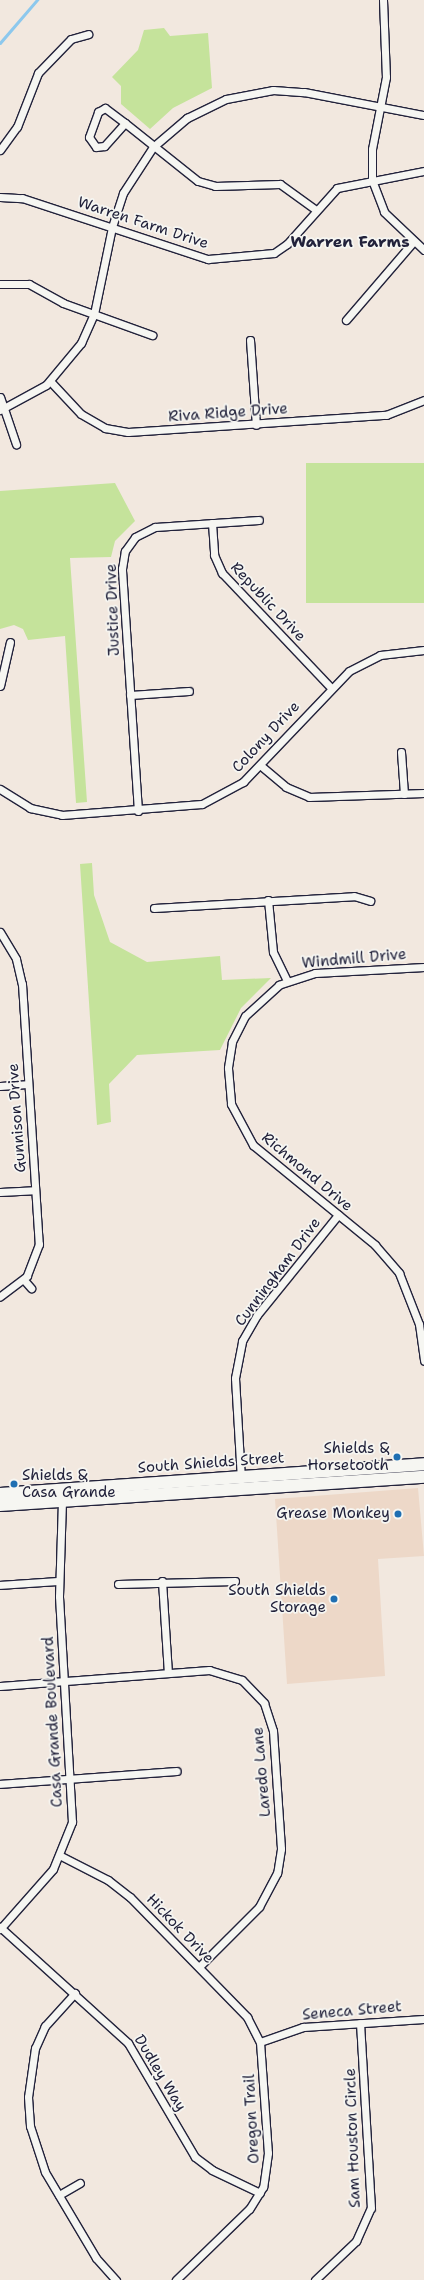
<!DOCTYPE html>
<html>
<head>
<meta charset="utf-8">
<style>
  body { margin:0 }
  #map { position:relative; width:424px; height:2280px; overflow:hidden; background:#f2e8df; font-family:"Shantell Sans",sans-serif }
  div>[style] { position:absolute }
  [style*='--x'] { left:calc(var(--x)*1px); top:calc(var(--y)*1px); width:calc(var(--w)*1px); rotate:calc(var(--a)*1deg) }
  .built>* { inset:0; background:#edd8c8 }
  .green>* { inset:0; background:#c5e39b; transform-origin:0 0 }
  .stream>* { height:2.5px; margin:-1.25px; padding:0 1.25px; transform-origin:1.25px; border-radius:1.25px; background:#8dc8ed }
  .roads { filter:drop-shadow(1px 0 #22223b) drop-shadow(-1px 0 #22223b) drop-shadow(0 1px #22223b) drop-shadow(0 -1px #22223b) }
  .street>* { height:7px; margin:-3.5px; padding:0 3.5px; transform-origin:3.5px; border-radius:3.5px; background:#f6f6f2 }
  .primary>* { height:12px; margin:-6px; padding:0 6px; transform-origin:6px; border-radius:6px; background:#f6f6f2 }
  .dots>* { width:11px; height:11px; translate:-50% -50%; box-sizing:border-box; border:2px solid #f6f6f2; border-radius:50% }
  span { translate:-50% -50%; white-space:nowrap; text-align:center; line-height:1.15; -webkit-text-stroke:3.5px #f6f6f2; paint-order:stroke }
  .street-label { font-size:15px; color:#22223b }
  .poi-label { font-size:15px; color:#22223b }
  .right { translate:-100% -50%; text-align:right }
  .left { translate:0 -50%; text-align:left }
  .neighbourhood-label { font-size:16px; color:#22223b; font-weight:700 }
</style>
</head>
<body>
<div id="map">
  <div class="built">
    <div style="clip-path:polygon(418px 1488px,424px 1556px,378px 1559px,385px 1676px,287px 1684px,275px 1499px)"></div>
  </div>
  <div class="green">
    <div style="clip-path:polygon(164px 28px,170px 36px,208px 33px,212px 88px,173px 108px,150px 129px,121px 104px,121px 86px,112px 77px,138px 50px,144px 30px)"></div>
    <div style="left:424px;top:463px;width:140px;height:118px;rotate:90deg"></div>
    <div style="clip-path:polygon(115px 483px,135px 521px,115px 541px,111px 557px,70px 558px,87px 802px,76px 803px,65px 636px,28px 640px,23px 629px,14px 625px,0 629px,0 491px)"></div>
    <div style="clip-path:polygon(92px 863px,94px 895px,110px 942px,147px 962px,220px 956px,222px 980px,271px 978px,241px 1008px,220px 1050px,137px 1055px,109px 1084px,111px 1122px,97px 1125px,80px 864px)"></div>
  </div>
  <div class="stream">
    <div style="--x:0;--y:43;--w:57;--a:-49.3"></div>
  </div>
  <div class="roads">
    <div class="street">
      <div style="--x:383;--y:0;--w:77;--a:87.8"></div>
      <div style="--x:386;--y:77;--w:73;--a:101"></div>
      <div style="--x:372;--y:149;--w:31;--a:90"></div>
      <div style="--x:372;--y:180;--w:34;--a:69"></div>
      <div style="--x:384;--y:212;--w:55;--a:43.5"></div>
      <div style="--x:105;--y:108;--w:25;--a:37"></div>
      <div style="--x:125;--y:123;--w:31;--a:132"></div>
      <div style="--x:104;--y:146;--w:8;--a:173"></div>
      <div style="--x:96;--y:147;--w:12;--a:-125"></div>
      <div style="--x:89;--y:137;--w:27;--a:-70"></div>
      <div style="--x:98;--y:112;--w:8;--a:-30"></div>
      <div style="--x:125;--y:123;--w:93;--a:38.5"></div>
      <div style="--x:198;--y:181;--w:18;--a:16"></div>
      <div style="--x:215;--y:186;--w:65;--a:-1.8"></div>
      <div style="--x:280;--y:184;--w:44;--a:35.8"></div>
      <div style="--x:0;--y:150;--w:29;--a:-54"></div>
      <div style="--x:17;--y:127;--w:58;--a:-68.7"></div>
      <div style="--x:38;--y:73;--w:47;--a:-45.9"></div>
      <div style="--x:71;--y:39;--w:18;--a:-16"></div>
      <div style="--x:0;--y:197;--w:22;--a:3"></div>
      <div style="--x:22;--y:198;--w:196;--a:18.2"></div>
      <div style="--x:208;--y:259;--w:66;--a:-5.2"></div>
      <div style="--x:274;--y:253;--w:16;--a:-35"></div>
      <div style="--x:287;--y:244;--w:75;--a:-48.2"></div>
      <div style="--x:337;--y:188;--w:89;--a:-11.1"></div>
      <div style="--x:0;--y:284;--w:29;--a:0"></div>
      <div style="--x:29;--y:284;--w:39;--a:29"></div>
      <div style="--x:63;--y:303;--w:95;--a:19.8"></div>
      <div style="--x:346;--y:320;--w:104;--a:-49.3"></div>
      <div style="--x:250;--y:340;--w:85;--a:86"></div>
      <div style="--x:50;--y:381;--w:45;--a:46.8"></div>
      <div style="--x:81;--y:414;--w:28;--a:30"></div>
      <div style="--x:105;--y:428;--w:23;--a:10"></div>
      <div style="--x:128;--y:432;--w:259;--a:-3.8"></div>
      <div style="--x:386;--y:415;--w:41;--a:-21.5"></div>
      <div style="--x:0;--y:397;--w:50;--a:71.2"></div>
      <div style="--x:0;--y:410;--w:52;--a:-28.5"></div>
      <div style="--x:46;--y:385;--w:55;--a:-50.2"></div>
      <div style="--x:81;--y:343;--w:32;--a:-66"></div>
      <div style="--x:94;--y:314;--w:89;--a:-78.3"></div>
      <div style="--x:112;--y:227;--w:36;--a:-72"></div>
      <div style="--x:123;--y:193;--w:55;--a:-56.9"></div>
      <div style="--x:153;--y:147;--w:45;--a:-40.5"></div>
      <div style="--x:187;--y:118;--w:43;--a:-26"></div>
      <div style="--x:226;--y:99;--w:48;--a:-10.8"></div>
      <div style="--x:273;--y:90;--w:31;--a:4"></div>
      <div style="--x:304;--y:92;--w:122;--a:10.9"></div>
      <div style="--x:212;--y:523;--w:32;--a:86"></div>
      <div style="--x:214;--y:555;--w:20;--a:66"></div>
      <div style="--x:222;--y:573;--w:157;--a:46.5"></div>
      <div style="--x:0;--y:686;--w:45;--a:-77.2"></div>
      <div style="--x:130;--y:695;--w:59;--a:-3.9"></div>
      <div style="--x:401;--y:752;--w:42;--a:85.9"></div>
      <div style="--x:260;--y:765;--w:34;--a:40"></div>
      <div style="--x:286;--y:787;--w:25;--a:23"></div>
      <div style="--x:309;--y:797;--w:115;--a:-2"></div>
      <div style="--x:0;--y:789;--w:36;--a:32"></div>
      <div style="--x:30;--y:808;--w:33;--a:12"></div>
      <div style="--x:62;--y:815;--w:140;--a:-4.5"></div>
      <div style="--x:202;--y:804;--w:47;--a:-28.2"></div>
      <div style="--x:243;--y:782;--w:153;--a:-46.3"></div>
      <div style="--x:349;--y:671;--w:35;--a:-27"></div>
      <div style="--x:380;--y:655;--w:44;--a:-6.5"></div>
      <div style="--x:138;--y:811;--w:243;--a:-93.8"></div>
      <div style="--x:122;--y:569;--w:18;--a:-81"></div>
      <div style="--x:125;--y:551;--w:17;--a:-54"></div>
      <div style="--x:135;--y:537;--w:22;--a:-27"></div>
      <div style="--x:155;--y:527;--w:104;--a:-3.9"></div>
      <div style="--x:268;--y:900;--w:52;--a:84.5"></div>
      <div style="--x:273;--y:952;--w:32;--a:64"></div>
      <div style="--x:154;--y:908;--w:200;--a:-3.4"></div>
      <div style="--x:354;--y:896;--w:17;--a:17"></div>
      <div style="--x:0;--y:932;--w:31;--a:59"></div>
      <div style="--x:16;--y:959;--w:26;--a:77"></div>
      <div style="--x:22;--y:984;--w:261;--a:86.3"></div>
      <div style="--x:39;--y:1244;--w:34;--a:111"></div>
      <div style="--x:27;--y:1276;--w:34;--a:143"></div>
      <div style="--x:424;--y:967;--w:109;--a:176.8"></div>
      <div style="--x:315;--y:973;--w:38;--a:162"></div>
      <div style="--x:279;--y:985;--w:46;--a:137.6"></div>
      <div style="--x:245;--y:1016;--w:29;--a:117"></div>
      <div style="--x:232;--y:1042;--w:26;--a:99"></div>
      <div style="--x:228;--y:1068;--w:36;--a:85"></div>
      <div style="--x:231;--y:1104;--w:47;--a:61.8"></div>
      <div style="--x:253;--y:1145;--w:158;--a:39.3"></div>
      <div style="--x:375;--y:1245;--w:37;--a:49"></div>
      <div style="--x:399;--y:1273;--w:55;--a:68.6"></div>
      <div style="--x:419;--y:1324;--w:37;--a:82"></div>
      <div style="--x:0;--y:1086;--w:27;--a:-4"></div>
      <div style="--x:0;--y:1192;--w:34;--a:-3"></div>
      <div style="--x:24;--y:1280;--w:11;--a:49"></div>
      <div style="--x:241;--y:1479;--w:101;--a:-93.4"></div>
      <div style="--x:235;--y:1378;--w:38;--a:-79"></div>
      <div style="--x:242;--y:1341;--w:30;--a:-60"></div>
      <div style="--x:257;--y:1315;--w:129;--a:-51"></div>
      <div style="--x:162;--y:1581;--w:92;--a:86.3"></div>
      <div style="--x:118;--y:1584;--w:117;--a:-1.5"></div>
      <div style="--x:0;--y:1585;--w:58;--a:-3.9"></div>
      <div style="--x:0;--y:1686;--w:210;--a:-4.4"></div>
      <div style="--x:209;--y:1670;--w:34;--a:17"></div>
      <div style="--x:242;--y:1680;--w:32;--a:46"></div>
      <div style="--x:264;--y:1703;--w:29;--a:72"></div>
      <div style="--x:273;--y:1731;--w:118;--a:86.1"></div>
      <div style="--x:281;--y:1849;--w:24;--a:99"></div>
      <div style="--x:277;--y:1873;--w:38;--a:118"></div>
      <div style="--x:259;--y:1907;--w:85;--a:135"></div>
      <div style="--x:0;--y:1784;--w:177;--a:-4.2"></div>
      <div style="--x:61;--y:1856;--w:53;--a:27.1"></div>
      <div style="--x:108;--y:1880;--w:28;--a:38"></div>
      <div style="--x:130;--y:1897;--w:168;--a:45.7"></div>
      <div style="--x:247;--y:2017;--w:28;--a:63"></div>
      <div style="--x:260;--y:2042;--w:111;--a:85.9"></div>
      <div style="--x:268;--y:2153;--w:34;--a:98"></div>
      <div style="--x:263;--y:2187;--w:26;--a:122"></div>
      <div style="--x:249;--y:2209;--w:102;--a:135.8"></div>
      <div style="--x:0;--y:1927;--w:173;--a:42.2"></div>
      <div style="--x:128;--y:2043;--w:132;--a:59.6"></div>
      <div style="--x:195;--y:2157;--w:21;--a:37"></div>
      <div style="--x:212;--y:2170;--w:53;--a:25.6"></div>
      <div style="--x:0;--y:1929;--w:80;--a:-48.5"></div>
      <div style="--x:53;--y:1869;--w:51;--a:-68"></div>
      <div style="--x:72;--y:1822;--w:226;--a:-93.3"></div>
      <div style="--x:59;--y:1596;--w:98;--a:-88.2"></div>
      <div style="--x:75;--y:1993;--w:45;--a:132.3"></div>
      <div style="--x:45;--y:2026;--w:24;--a:114"></div>
      <div style="--x:35;--y:2048;--w:49;--a:98.1"></div>
      <div style="--x:28;--y:2097;--w:29;--a:86"></div>
      <div style="--x:30;--y:2126;--w:48;--a:71.9"></div>
      <div style="--x:45;--y:2172;--w:100;--a:59.3"></div>
      <div style="--x:96;--y:2258;--w:30;--a:48"></div>
      <div style="--x:260;--y:2042;--w:46;--a:-19.2"></div>
      <div style="--x:303;--y:2027;--w:121;--a:-3.8"></div>
      <div style="--x:59;--y:2195;--w:24;--a:-30"></div>
      <div style="--x:315;--y:2280;--w:57;--a:-43.6"></div>
      <div style="--x:356;--y:2241;--w:36;--a:-66"></div>
      <div style="--x:371;--y:2208;--w:185;--a:-93.4"></div>
    </div>
    <div class="primary">
      <div style="--x:0;--y:1494;--w:425;--a:-4"></div>
      <div style="--x:0;--y:1505;--w:425;--a:-3.8"></div>
    </div>
  </div>
  <div class="dots">
    <div style="left:397px;top:1457px;background:#1f6fb2"></div>
    <div style="left:14px;top:1484px;background:#1f6fb2"></div>
    <div style="left:398px;top:1514px;background:#1f6fb2"></div>
    <div style="left:334px;top:1599px;background:#1f6fb2"></div>
  </div>
  <div class="street-label">
    <span style="left:143px;top:223px;rotate:18deg">Warren Farm Drive</span>
    <span style="left:228px;top:413px;rotate:-4deg">Riva Ridge Drive</span>
    <span style="left:268px;top:602px;rotate:47deg">Republic Drive</span>
    <span style="left:113px;top:610px;rotate:-92deg">Justice Drive</span>
    <span style="left:266px;top:737px;rotate:-47deg">Colony Drive</span>
    <span style="left:354px;top:959px;rotate:-5deg">Windmill Drive</span>
    <span style="left:17px;top:1118px;rotate:-94deg">Gunnison Drive</span>
    <span style="left:307px;top:1172px;rotate:40deg">Richmond Drive</span>
    <span style="left:278px;top:1272px;rotate:-53deg">Cunningham Drive</span>
    <span style="left:211px;top:1463px;rotate:-4deg">South Shields Street</span>
    <span style="left:53px;top:1722px;rotate:-93deg">Casa Grande Boulevard</span>
    <span style="left:262px;top:1772px;rotate:-95deg">Laredo Lane</span>
    <span style="left:180px;top:1929px;rotate:46deg">Hickok Drive</span>
    <span style="left:352px;top:2011px;rotate:-5deg">Seneca Street</span>
    <span style="left:160px;top:2073px;rotate:59deg">Dudley Way</span>
    <span style="left:252px;top:2119px;rotate:-93deg">Oregon Trail</span>
    <span style="left:353px;top:2138px;rotate:-92deg">Sam Houston Circle</span>
  </div>
  <div class="poi-label">
    <span class="right" style="left:389px;top:1457px">Shields &amp;<br>Horsetooth</span>
    <span class="left" style="left:22px;top:1484px">Shields &amp;<br>Casa Grande</span>
    <span class="right" style="left:390px;top:1514px">Grease Monkey</span>
    <span class="right" style="left:326px;top:1599px">South Shields<br>Storage</span>
  </div>
  <div class="neighbourhood-label">
    <span style="left:350px;top:242px">Warren Farms</span>
  </div>
</div>
</body>
</html>
